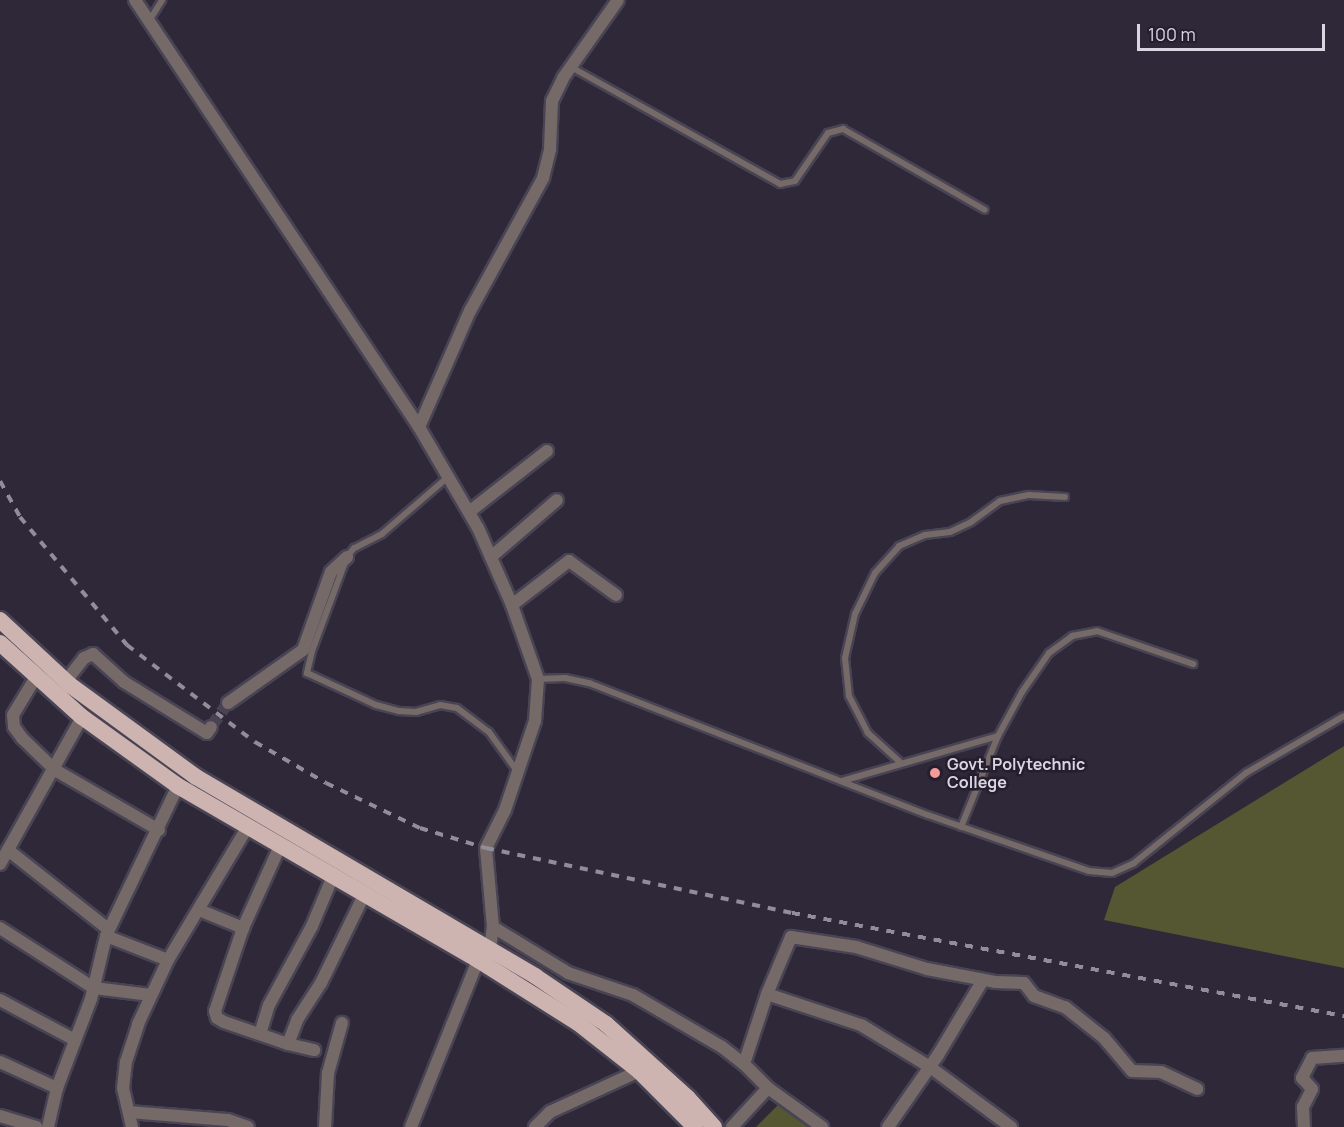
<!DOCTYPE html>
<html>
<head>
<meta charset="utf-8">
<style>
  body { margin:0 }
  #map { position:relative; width:1344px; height:1127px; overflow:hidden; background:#2e2839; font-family:Manrope,sans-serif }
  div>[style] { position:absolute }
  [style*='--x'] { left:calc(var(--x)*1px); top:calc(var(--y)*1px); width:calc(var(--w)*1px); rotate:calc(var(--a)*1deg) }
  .green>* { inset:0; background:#555632 }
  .minor-tunnel>* { height:12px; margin-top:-6px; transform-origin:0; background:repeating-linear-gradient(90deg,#484252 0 12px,transparent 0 18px) }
  .roads { filter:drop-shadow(2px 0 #494454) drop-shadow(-2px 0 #494454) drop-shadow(0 2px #494454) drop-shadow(0 -2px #494454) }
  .service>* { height:6px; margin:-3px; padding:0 3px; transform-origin:3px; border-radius:3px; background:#756a68 }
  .minor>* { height:12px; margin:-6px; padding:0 6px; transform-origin:6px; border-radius:6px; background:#756a68 }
  .trunk>* { height:16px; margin:-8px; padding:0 8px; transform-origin:8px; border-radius:8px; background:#ceb4b1 }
  .rail>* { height:4px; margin-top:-2px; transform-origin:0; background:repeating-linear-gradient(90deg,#918d9b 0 8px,transparent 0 16px) }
  .dots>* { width:16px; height:16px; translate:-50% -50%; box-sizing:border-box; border:3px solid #241e2e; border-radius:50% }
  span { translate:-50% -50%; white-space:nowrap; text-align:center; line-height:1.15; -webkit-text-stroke:5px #241e2e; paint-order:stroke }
  .poi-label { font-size:16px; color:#d9d5e1; font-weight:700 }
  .left { translate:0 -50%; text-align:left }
  .scale { position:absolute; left:1137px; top:24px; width:188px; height:27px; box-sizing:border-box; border:3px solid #d9d5e1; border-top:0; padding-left:8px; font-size:18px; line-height:21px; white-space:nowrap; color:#d9d5e1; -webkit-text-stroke:4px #241e2e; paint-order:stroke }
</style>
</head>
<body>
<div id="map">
  <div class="green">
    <div style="clip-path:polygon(1344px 746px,1344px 968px,1104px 920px,1115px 887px)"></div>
    <div style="clip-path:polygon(780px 1103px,810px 1127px,756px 1127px)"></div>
  </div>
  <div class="minor-tunnel">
    <div style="--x:211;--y:727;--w:29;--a:-55"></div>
  </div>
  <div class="roads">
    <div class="service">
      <div style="--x:149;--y:21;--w:25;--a:-58"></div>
      <div style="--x:571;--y:67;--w:240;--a:29.2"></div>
      <div style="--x:780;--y:184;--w:15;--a:-11"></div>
      <div style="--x:795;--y:181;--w:58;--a:-55.5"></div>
      <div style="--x:828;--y:133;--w:16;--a:-15"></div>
      <div style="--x:843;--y:129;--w:163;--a:29.7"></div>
      <div style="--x:448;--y:477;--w:87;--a:139.2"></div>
      <div style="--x:382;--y:534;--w:31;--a:153"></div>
      <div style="--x:354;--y:548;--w:11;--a:128"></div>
      <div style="--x:347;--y:557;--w:100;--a:110.4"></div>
      <div style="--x:312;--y:651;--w:23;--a:103"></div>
      <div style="--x:307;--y:673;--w:76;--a:24.9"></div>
      <div style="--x:376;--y:705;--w:24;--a:15"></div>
      <div style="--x:399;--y:711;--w:17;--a:3"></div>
      <div style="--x:416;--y:712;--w:25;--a:-16"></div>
      <div style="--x:440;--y:705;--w:17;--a:10"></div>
      <div style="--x:457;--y:708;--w:40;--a:37"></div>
      <div style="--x:489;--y:732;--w:48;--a:54.3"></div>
      <div style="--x:538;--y:679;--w:27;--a:-2"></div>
      <div style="--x:565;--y:678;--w:25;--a:12"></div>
      <div style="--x:589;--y:683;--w:364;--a:21.3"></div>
      <div style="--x:928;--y:815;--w:170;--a:19.2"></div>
      <div style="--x:1089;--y:871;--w:23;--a:5"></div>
      <div style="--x:1112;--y:873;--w:24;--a:-24"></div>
      <div style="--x:1134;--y:863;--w:144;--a:-38.8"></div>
      <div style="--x:1246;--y:773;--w:113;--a:-30.2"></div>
      <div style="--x:901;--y:763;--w:45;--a:-137.7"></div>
      <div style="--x:868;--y:733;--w:42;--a:-117.2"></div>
      <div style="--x:849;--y:696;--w:38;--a:-96"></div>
      <div style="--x:845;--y:658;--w:45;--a:-77.2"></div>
      <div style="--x:855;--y:614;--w:46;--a:-64"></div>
      <div style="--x:875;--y:573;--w:36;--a:-48"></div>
      <div style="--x:899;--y:546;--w:28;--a:-23"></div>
      <div style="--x:925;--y:535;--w:25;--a:-7"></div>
      <div style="--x:950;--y:532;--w:23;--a:-25"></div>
      <div style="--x:971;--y:522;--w:36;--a:-36"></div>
      <div style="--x:1000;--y:501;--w:30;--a:-12"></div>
      <div style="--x:1029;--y:495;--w:36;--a:3"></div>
      <div style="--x:842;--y:781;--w:162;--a:-16.1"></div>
      <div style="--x:961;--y:827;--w:98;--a:-67.9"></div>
      <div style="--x:998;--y:736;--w:50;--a:-61.4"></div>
      <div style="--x:1022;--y:692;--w:47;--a:-55.3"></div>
      <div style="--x:1049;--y:653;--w:29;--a:-36"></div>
      <div style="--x:1072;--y:636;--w:25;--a:-11"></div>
      <div style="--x:1097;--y:631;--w:102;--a:19"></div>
    </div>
    <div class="minor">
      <div style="--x:135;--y:0;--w:513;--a:56.37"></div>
      <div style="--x:469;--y:512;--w:99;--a:-38"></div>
      <div style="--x:491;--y:557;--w:87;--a:-40.8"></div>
      <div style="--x:512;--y:605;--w:72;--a:-37.7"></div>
      <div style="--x:569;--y:561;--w:58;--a:35.9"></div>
      <div style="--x:36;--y:677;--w:44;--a:121.2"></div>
      <div style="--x:13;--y:715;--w:12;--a:85"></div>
      <div style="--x:14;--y:727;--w:14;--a:54"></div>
      <div style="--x:22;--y:738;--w:46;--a:44.1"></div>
      <div style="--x:55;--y:770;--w:120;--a:30"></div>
      <div style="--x:66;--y:681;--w:29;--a:-52"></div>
      <div style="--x:84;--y:658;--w:10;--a:-24"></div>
      <div style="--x:93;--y:654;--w:42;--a:42.1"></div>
      <div style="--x:124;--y:682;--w:97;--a:31.6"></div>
      <div style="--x:207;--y:733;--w:7;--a:-56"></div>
      <div style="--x:228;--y:703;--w:92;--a:-35.2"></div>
      <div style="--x:303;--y:650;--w:83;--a:-70.3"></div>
      <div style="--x:331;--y:572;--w:22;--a:-43"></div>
      <div style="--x:8;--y:850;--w:127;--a:38.3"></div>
      <div style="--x:0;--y:864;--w:168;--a:-60.8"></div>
      <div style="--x:199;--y:910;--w:48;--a:22.2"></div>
      <div style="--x:243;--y:928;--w:90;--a:-65.7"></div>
      <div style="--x:493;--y:927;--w:88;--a:31.5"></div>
      <div style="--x:568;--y:973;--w:69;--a:18.7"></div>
      <div style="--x:633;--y:995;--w:103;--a:30.3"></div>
      <div style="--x:722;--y:1047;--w:28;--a:38"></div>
      <div style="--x:744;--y:1064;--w:34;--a:45"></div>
      <div style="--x:768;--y:1088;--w:67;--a:35.8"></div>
      <div style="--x:0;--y:928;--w:112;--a:32.6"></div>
      <div style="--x:94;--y:988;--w:57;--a:7"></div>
      <div style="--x:243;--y:928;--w:88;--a:108.6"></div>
      <div style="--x:215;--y:1011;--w:7;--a:74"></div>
      <div style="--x:217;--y:1018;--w:8;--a:30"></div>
      <div style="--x:224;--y:1022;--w:68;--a:19"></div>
      <div style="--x:288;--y:1044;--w:27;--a:13"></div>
      <div style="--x:106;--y:936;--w:66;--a:21.2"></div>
      <div style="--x:490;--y:950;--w:23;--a:-83"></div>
      <div style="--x:493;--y:927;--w:79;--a:-95.1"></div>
      <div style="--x:486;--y:848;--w:42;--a:-63.4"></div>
      <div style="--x:505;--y:810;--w:94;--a:-71.4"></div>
      <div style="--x:535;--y:721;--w:42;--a:-85.9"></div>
      <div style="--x:538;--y:679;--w:78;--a:-109.4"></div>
      <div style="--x:512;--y:605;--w:84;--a:-113.8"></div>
      <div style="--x:478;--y:528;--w:117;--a:-120.3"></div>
      <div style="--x:419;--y:427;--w:127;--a:-66.3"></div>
      <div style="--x:470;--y:311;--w:152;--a:-61.2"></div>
      <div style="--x:543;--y:178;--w:30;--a:-76"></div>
      <div style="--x:550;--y:149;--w:48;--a:-87.6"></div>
      <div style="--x:552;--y:101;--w:25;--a:-64"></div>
      <div style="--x:563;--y:78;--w:95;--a:-54.8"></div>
      <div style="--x:767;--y:994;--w:99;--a:18.3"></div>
      <div style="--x:861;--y:1025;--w:81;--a:31.3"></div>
      <div style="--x:930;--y:1067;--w:101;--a:36.5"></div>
      <div style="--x:0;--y:1000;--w:85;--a:28.1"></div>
      <div style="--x:260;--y:1034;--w:30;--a:-73"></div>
      <div style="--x:269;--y:1005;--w:90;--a:-61.4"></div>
      <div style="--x:312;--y:926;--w:54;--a:-67.2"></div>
      <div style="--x:288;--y:1044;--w:26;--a:-69"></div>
      <div style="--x:297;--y:1020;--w:44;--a:-57"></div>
      <div style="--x:321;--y:983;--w:100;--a:-63.9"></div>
      <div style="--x:0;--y:1062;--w:63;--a:24.5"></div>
      <div style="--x:744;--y:1064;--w:74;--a:-71.8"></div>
      <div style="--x:767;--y:994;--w:62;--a:-67.2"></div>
      <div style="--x:791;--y:937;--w:66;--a:8.7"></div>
      <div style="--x:856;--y:947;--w:74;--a:17.2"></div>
      <div style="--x:927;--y:969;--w:69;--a:10.8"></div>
      <div style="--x:995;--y:982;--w:29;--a:2"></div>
      <div style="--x:1024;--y:983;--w:16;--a:52"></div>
      <div style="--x:1034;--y:996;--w:33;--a:20"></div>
      <div style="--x:1065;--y:1007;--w:50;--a:38.5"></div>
      <div style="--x:1104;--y:1038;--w:43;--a:49.7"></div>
      <div style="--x:1132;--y:1071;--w:29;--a:2"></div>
      <div style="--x:1161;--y:1072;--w:40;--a:25"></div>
      <div style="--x:129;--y:1112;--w:99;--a:4.6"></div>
      <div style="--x:228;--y:1120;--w:21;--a:19"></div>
      <div style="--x:0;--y:1116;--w:38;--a:17"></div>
      <div style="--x:48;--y:1127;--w:40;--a:-77"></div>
      <div style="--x:57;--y:1088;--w:95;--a:-69.1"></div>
      <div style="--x:91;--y:999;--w:65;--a:-76.6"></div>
      <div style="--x:106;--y:936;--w:166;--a:-64.4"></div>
      <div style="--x:132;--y:1127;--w:39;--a:-103"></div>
      <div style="--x:123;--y:1089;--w:27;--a:-84"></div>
      <div style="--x:126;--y:1062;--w:40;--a:-72"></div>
      <div style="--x:138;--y:1024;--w:71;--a:-64.9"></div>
      <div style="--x:168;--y:960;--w:154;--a:-59.1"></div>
      <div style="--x:325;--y:1127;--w:54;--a:-86.8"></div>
      <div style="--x:328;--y:1073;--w:52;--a:-74.4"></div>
      <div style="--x:411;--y:1127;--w:180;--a:-68.1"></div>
      <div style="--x:535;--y:1127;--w:21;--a:-45"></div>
      <div style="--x:550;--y:1112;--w:98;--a:-24.7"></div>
      <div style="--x:732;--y:1127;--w:53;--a:-47.3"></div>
      <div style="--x:888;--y:1127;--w:88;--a:-55.2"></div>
      <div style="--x:938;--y:1055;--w:87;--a:-59"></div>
      <div style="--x:1304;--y:1127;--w:20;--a:-93"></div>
      <div style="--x:1303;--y:1107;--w:20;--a:-63"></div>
      <div style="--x:1312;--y:1089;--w:15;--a:-132"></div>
      <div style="--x:1302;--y:1078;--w:22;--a:-63"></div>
      <div style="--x:1312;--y:1058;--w:32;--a:-4"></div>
    </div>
    <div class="trunk">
      <div style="--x:0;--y:620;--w:96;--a:42.9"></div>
      <div style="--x:70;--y:685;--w:156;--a:36.1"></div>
      <div style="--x:196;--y:777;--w:393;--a:30.4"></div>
      <div style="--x:535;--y:976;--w:86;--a:34.1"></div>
      <div style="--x:606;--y:1024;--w:110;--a:42.1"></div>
      <div style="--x:688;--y:1098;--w:39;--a:48"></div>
      <div style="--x:0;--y:643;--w:110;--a:42.1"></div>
      <div style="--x:82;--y:717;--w:118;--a:35.7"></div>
      <div style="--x:178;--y:786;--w:347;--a:30.1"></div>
      <div style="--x:478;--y:960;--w:118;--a:32.2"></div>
      <div style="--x:578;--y:1023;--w:78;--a:38.2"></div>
      <div style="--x:639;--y:1071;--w:79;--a:45"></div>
    </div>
  </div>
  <div class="rail">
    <div style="--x:0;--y:481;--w:41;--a:60.9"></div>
    <div style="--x:20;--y:517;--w:167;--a:50.1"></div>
    <div style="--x:127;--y:645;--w:161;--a:37.2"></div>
    <div style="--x:255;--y:742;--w:82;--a:30"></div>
    <div style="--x:326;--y:783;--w:104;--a:25.6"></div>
    <div style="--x:420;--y:828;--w:69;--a:16.9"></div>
    <div style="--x:486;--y:848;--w:313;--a:12"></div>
    <div style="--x:792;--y:913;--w:562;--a:10.57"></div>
  </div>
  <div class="dots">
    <div style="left:935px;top:773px;background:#f59b98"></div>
  </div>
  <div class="poi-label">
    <span class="left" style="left:947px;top:773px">Govt. Polytechnic<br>College</span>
  </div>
  <div class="scale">100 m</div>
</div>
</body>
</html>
